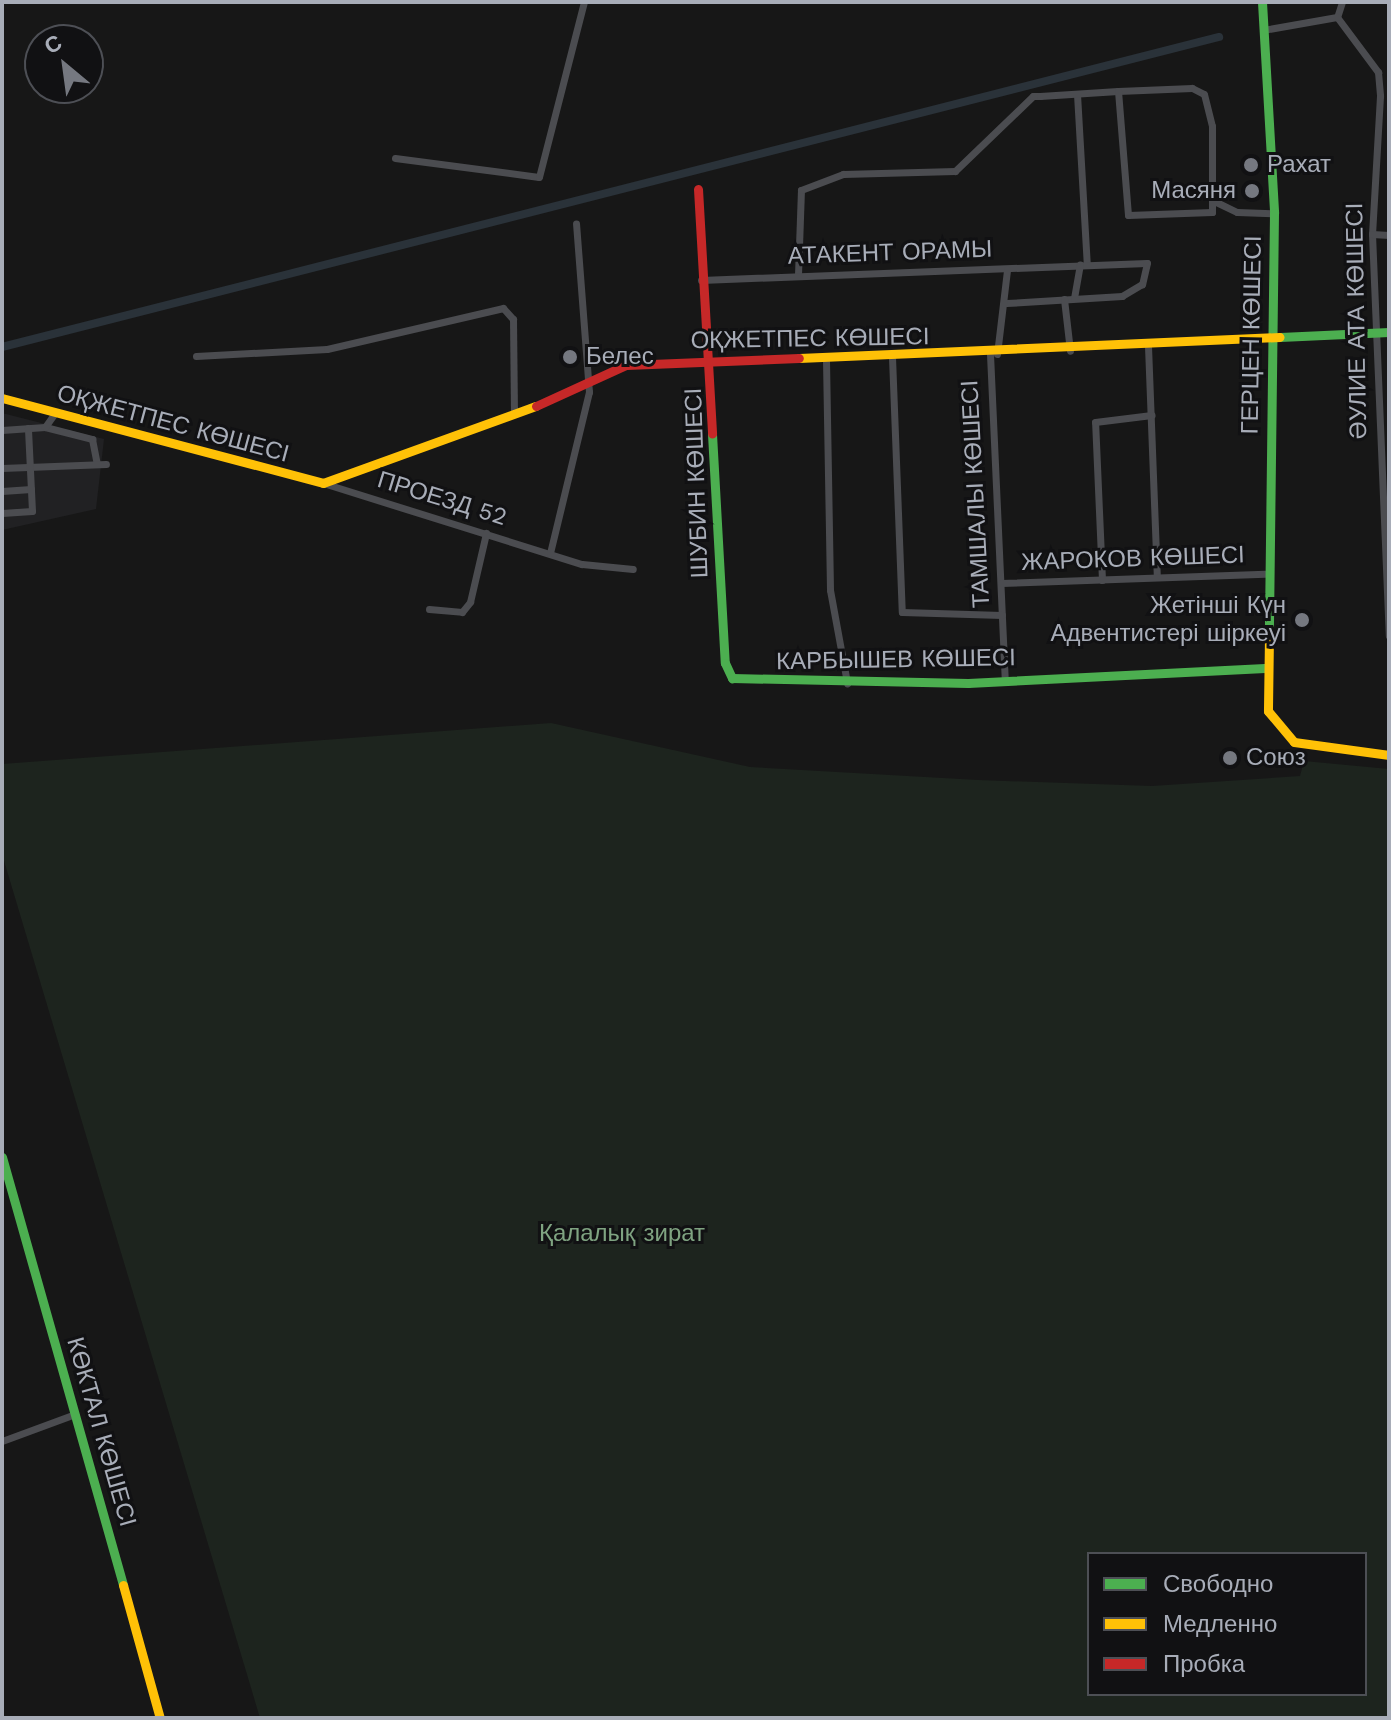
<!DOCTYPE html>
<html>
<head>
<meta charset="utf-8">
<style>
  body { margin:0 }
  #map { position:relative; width:1391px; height:1720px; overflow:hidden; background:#171717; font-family:"Work Sans",sans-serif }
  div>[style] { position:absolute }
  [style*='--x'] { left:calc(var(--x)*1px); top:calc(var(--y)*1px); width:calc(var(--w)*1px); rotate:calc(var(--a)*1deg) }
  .built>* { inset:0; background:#212123 }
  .green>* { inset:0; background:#1d241e }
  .canal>* { height:8px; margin:-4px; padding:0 4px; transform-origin:4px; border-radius:4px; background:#2a3239 }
  .street>* { height:7px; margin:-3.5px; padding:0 3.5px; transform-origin:3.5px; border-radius:3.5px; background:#4b4c50 }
  .fast>* { height:9px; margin:-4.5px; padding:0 4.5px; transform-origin:4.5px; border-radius:4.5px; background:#4caf50 }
  .slow>* { height:9px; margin:-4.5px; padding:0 4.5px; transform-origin:4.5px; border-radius:4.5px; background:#ffc107 }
  .jam>* { height:9px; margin:-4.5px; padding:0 4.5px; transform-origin:4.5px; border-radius:4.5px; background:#c62828 }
  .dots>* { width:22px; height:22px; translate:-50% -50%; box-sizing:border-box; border:4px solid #111113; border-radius:50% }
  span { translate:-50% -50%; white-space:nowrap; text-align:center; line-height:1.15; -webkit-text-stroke:6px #111113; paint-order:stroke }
  .poi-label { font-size:24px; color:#a8adb8 }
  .left { translate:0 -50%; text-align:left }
  .right { translate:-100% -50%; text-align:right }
  .street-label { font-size:24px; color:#a8adb8 }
  .park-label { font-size:24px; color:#7fa381 }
  .frame { position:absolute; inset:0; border:4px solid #a8adb8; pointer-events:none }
  .legend { position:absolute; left:1087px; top:1552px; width:280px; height:144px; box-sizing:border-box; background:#111113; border:2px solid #4d4f55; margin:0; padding:10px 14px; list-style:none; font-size:24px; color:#a8adb8 }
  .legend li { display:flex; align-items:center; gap:16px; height:40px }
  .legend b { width:40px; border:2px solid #4d4f55 }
  .north { position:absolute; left:24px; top:24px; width:80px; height:80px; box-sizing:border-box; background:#111113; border:2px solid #4d4f55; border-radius:50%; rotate:331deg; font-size:22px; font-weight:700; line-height:32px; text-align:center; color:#a8adb8 }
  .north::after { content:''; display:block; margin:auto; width:28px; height:36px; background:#757880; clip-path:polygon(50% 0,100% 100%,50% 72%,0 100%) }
</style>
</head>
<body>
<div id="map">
  <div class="built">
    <div style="clip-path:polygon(2px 413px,104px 439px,96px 509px,2px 530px)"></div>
  </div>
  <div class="green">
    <div style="clip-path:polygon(evenodd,551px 723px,750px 767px,978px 780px,1152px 786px,1300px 776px,1304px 761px,1389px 769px,1389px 1718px,260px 1718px,2px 854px,2px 764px,551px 723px,1089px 1554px,1365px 1554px,1365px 1694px,1089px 1694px,1089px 1554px)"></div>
  </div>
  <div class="canal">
    <div style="--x:2;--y:347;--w:1256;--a:-14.29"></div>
  </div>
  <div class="street">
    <div style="--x:1342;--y:2;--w:16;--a:108"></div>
    <div style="--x:1337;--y:17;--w:69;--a:53.3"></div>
    <div style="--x:1378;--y:72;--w:24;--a:85"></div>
    <div style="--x:1380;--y:96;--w:138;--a:93.3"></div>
    <div style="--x:1372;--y:234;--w:402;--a:87.6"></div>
    <div style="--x:1263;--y:30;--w:75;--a:-10"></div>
    <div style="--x:1077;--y:94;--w:171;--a:86.7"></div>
    <div style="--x:395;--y:158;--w:145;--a:7.5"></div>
    <div style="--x:539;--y:177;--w:181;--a:-75.6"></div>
    <div style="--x:1214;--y:201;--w:25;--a:26"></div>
    <div style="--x:1237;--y:212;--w:37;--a:2"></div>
    <div style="--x:1372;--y:234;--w:17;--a:3"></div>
    <div style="--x:798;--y:275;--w:85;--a:-88"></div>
    <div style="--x:801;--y:190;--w:45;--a:-20.9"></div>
    <div style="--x:843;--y:174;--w:112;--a:-1.5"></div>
    <div style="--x:955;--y:171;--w:108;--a:-43.9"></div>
    <div style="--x:1033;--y:96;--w:7;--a:0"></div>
    <div style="--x:1040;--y:96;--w:78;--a:-3.7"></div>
    <div style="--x:1118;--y:91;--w:74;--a:-2.3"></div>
    <div style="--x:1192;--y:88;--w:13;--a:27"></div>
    <div style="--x:1204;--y:94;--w:33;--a:76"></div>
    <div style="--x:1212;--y:126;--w:86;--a:90"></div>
    <div style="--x:1212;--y:212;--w:84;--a:178"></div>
    <div style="--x:1128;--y:215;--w:124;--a:-94.6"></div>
    <div style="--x:701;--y:280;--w:446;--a:-2.2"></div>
    <div style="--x:1147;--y:263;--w:22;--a:103"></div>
    <div style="--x:1142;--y:284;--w:23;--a:149"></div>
    <div style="--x:1122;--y:296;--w:116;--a:176.5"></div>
    <div style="--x:1074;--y:298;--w:34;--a:-80"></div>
    <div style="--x:1064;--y:299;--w:52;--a:83.4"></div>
    <div style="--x:1148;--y:346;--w:231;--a:87.8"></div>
    <div style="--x:990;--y:354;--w:325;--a:87.4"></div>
    <div style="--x:997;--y:354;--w:85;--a:-83.2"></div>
    <div style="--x:196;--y:356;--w:131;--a:-3.1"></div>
    <div style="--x:327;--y:349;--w:181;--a:-13.1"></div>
    <div style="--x:503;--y:308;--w:15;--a:48"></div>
    <div style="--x:513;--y:319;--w:93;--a:89.4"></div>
    <div style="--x:892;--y:357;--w:255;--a:87.8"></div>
    <div style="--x:902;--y:612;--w:100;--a:1.7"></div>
    <div style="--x:826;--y:360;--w:230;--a:89"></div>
    <div style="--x:830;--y:590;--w:95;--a:79.6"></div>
    <div style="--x:45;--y:427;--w:49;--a:14.3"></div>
    <div style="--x:92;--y:439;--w:25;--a:79"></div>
    <div style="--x:2;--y:430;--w:43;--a:-4"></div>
    <div style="--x:45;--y:427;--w:16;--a:-55"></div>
    <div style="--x:2;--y:468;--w:104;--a:-2.2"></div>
    <div style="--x:323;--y:483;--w:271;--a:17.4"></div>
    <div style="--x:582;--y:564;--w:51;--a:5.6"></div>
    <div style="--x:2;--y:491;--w:29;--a:-4"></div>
    <div style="--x:2;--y:513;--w:30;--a:-4"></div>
    <div style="--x:32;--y:511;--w:83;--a:-92.8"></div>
    <div style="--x:550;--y:553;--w:166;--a:-76.4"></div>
    <div style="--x:589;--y:392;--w:169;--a:-94.4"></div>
    <div style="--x:1102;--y:580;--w:158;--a:-92.5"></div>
    <div style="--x:1095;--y:422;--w:57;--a:-7"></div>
    <div style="--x:1001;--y:583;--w:264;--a:-2"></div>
    <div style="--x:429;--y:609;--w:33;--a:5"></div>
    <div style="--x:462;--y:612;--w:13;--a:-51"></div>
    <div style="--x:470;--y:602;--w:71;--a:-76.9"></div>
    <div style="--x:2;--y:1441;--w:78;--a:-20.3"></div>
  </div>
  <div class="fast">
    <div style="--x:1262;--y:2;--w:211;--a:86.7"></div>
    <div style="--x:1274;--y:213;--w:423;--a:90.7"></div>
    <div style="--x:1280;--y:337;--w:109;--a:-2.6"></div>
    <div style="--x:712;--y:434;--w:229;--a:86.8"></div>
    <div style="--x:725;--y:663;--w:17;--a:65"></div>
    <div style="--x:732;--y:678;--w:236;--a:1.2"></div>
    <div style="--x:968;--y:683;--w:297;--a:-2.9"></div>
    <div style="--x:2;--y:1157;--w:445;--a:74.2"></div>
  </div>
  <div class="slow">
    <div style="--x:799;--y:358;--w:481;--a:-2.5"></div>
    <div style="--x:2;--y:398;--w:332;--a:14.8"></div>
    <div style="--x:323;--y:483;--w:226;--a:-19.9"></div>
    <div style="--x:1269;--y:636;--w:75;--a:90.8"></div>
    <div style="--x:1268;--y:711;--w:40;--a:50"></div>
    <div style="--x:1294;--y:742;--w:96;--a:7.8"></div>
    <div style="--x:123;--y:1585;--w:138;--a:74.5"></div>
  </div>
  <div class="jam">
    <div style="--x:698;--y:189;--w:245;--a:86.7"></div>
    <div style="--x:536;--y:406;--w:99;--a:-24.5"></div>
    <div style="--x:626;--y:365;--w:173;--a:-2.3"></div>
  </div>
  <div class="dots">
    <div style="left:1251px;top:165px;background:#757880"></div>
    <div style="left:1252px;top:191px;background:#757880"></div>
    <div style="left:570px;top:357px;background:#757880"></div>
    <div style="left:1302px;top:620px;background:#757880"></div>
    <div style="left:1230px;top:758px;background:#757880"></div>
  </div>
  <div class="poi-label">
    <span class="left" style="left:1267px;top:165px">Рахат</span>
    <span class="right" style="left:1236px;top:191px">Масяня</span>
    <span class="left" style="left:586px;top:357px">Белес</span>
    <span class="right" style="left:1286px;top:620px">Жетінші Күн<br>Адвентистері шіркеуі</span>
    <span class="left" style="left:1246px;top:758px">Союз</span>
  </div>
  <div class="street-label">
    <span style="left:890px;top:253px;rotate:-2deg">АТАКЕНТ ОРАМЫ</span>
    <span style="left:1357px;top:321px;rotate:-91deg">ӘУЛИЕ АТА КӨШЕСІ</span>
    <span style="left:1252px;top:335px;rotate:-89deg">ГЕРЦЕН КӨШЕСІ</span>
    <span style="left:810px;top:339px;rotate:-1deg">ОҚЖЕТПЕС КӨШЕСІ</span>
    <span style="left:173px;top:424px;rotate:15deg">ОҚЖЕТПЕС КӨШЕСІ</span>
    <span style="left:697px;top:483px;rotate:-92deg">ШУБИН КӨШЕСІ</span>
    <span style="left:976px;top:494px;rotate:-93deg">ТАМШАЛЫ КӨШЕСІ</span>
    <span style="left:442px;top:499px;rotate:17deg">ПРОЕЗД 52</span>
    <span style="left:1133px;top:559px;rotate:-2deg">ЖАРОКОВ КӨШЕСІ</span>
    <span style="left:896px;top:660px;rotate:-1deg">КАРБЫШЕВ КӨШЕСІ</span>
    <span style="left:101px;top:1432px;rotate:74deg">КӨКТАЛ КӨШЕСІ</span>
  </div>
  <div class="park-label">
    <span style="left:622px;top:1234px">Қалалық зират</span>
  </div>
  <div class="frame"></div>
  <ul class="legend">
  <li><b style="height:10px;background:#4caf50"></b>Свободно</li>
  <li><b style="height:10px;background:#ffc107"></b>Медленно</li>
  <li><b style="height:10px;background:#c62828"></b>Пробка</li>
  </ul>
  <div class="north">С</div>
</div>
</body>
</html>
